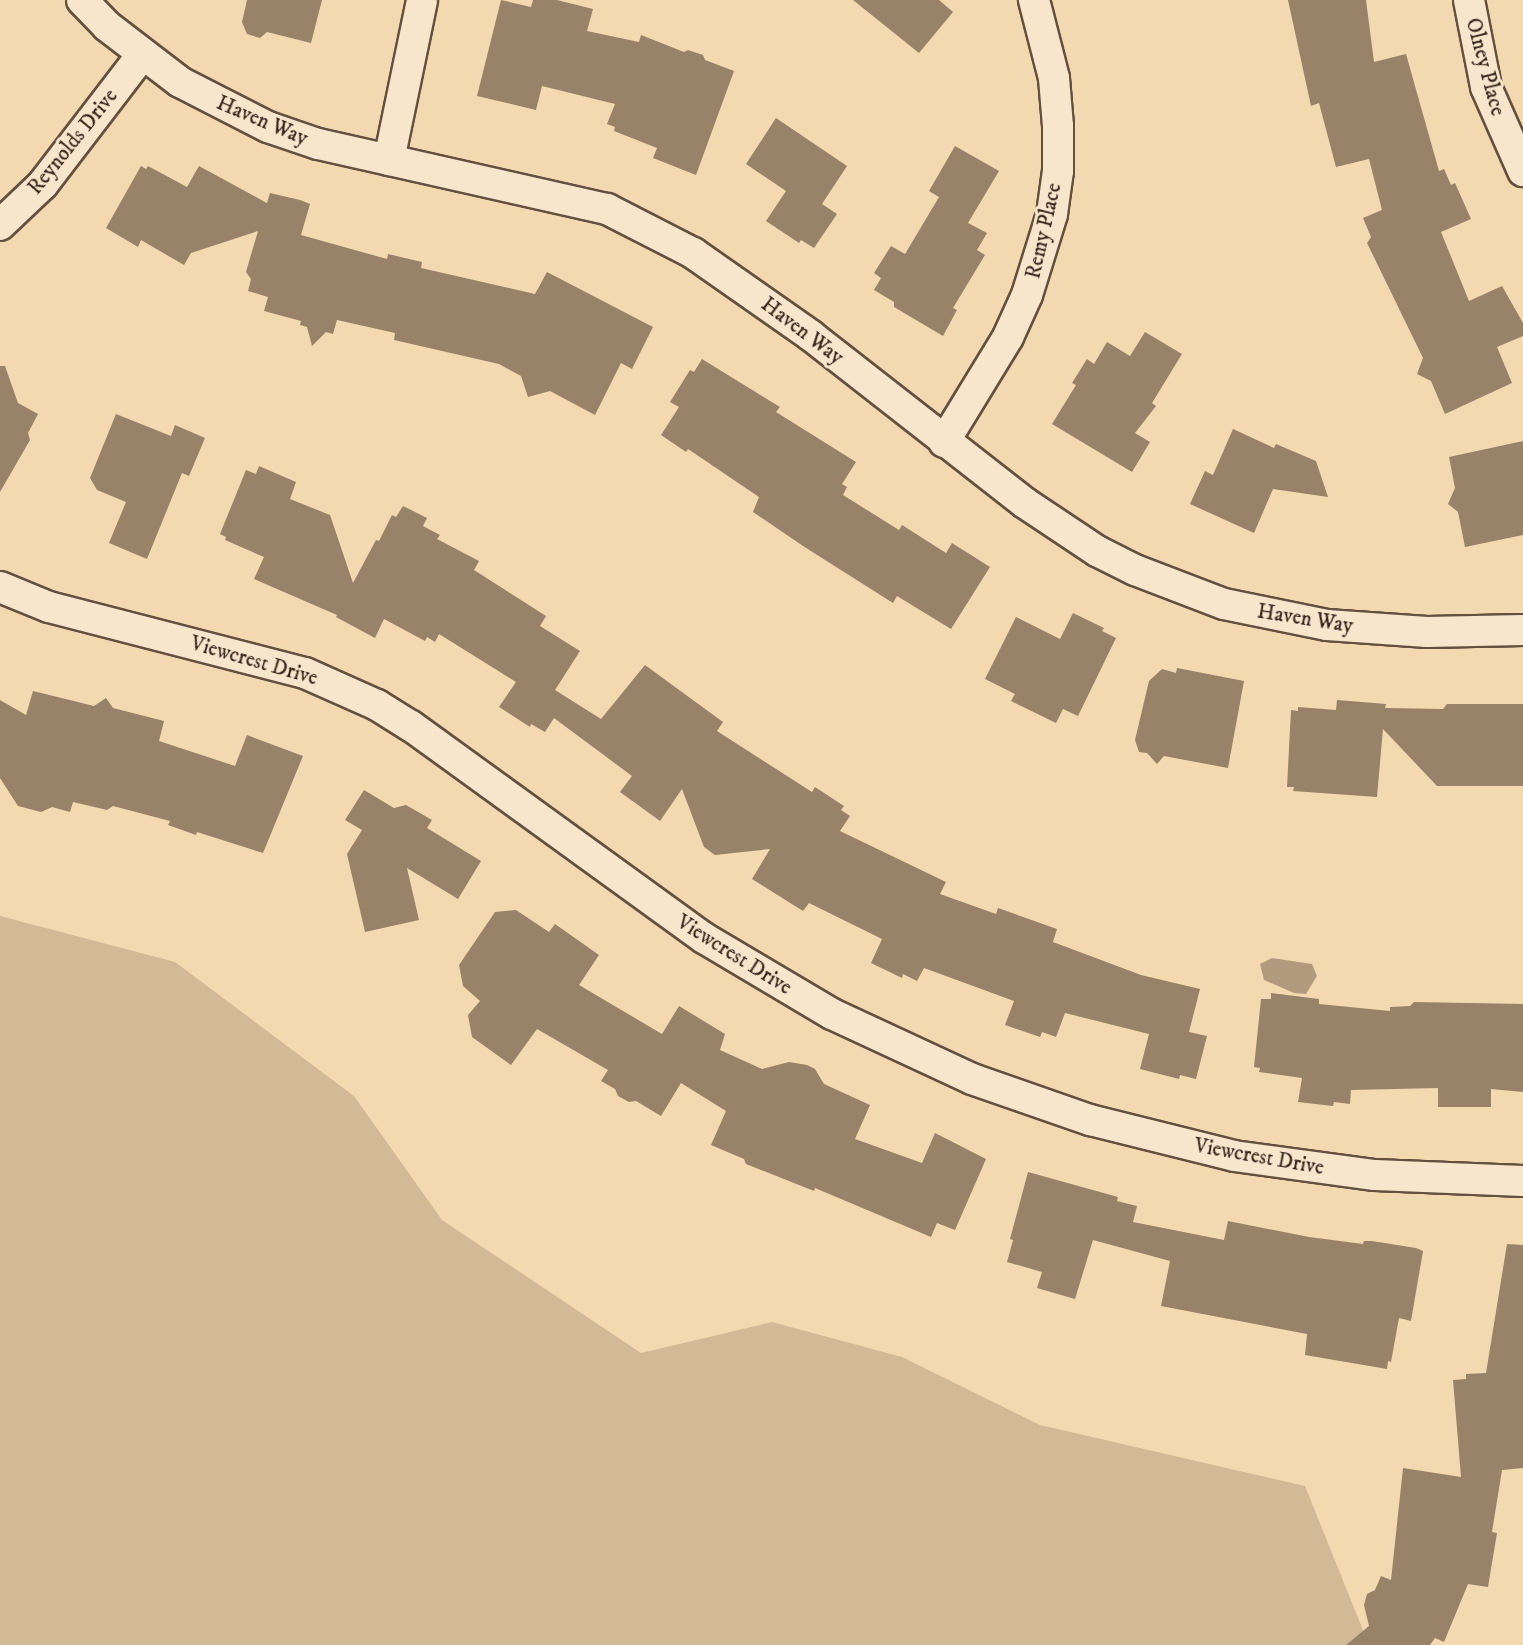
<!DOCTYPE html>
<html>
<head>
<meta charset="utf-8">
<style>
  body { margin:0 }
  #map { position:relative; width:1523px; height:1645px; overflow:hidden; background:#f3d9b0; font-family:"IM FELL DW Pica",serif }
  div>[style] { position:absolute }
  [style*='--x'] { left:calc(var(--x)*1px); top:calc(var(--y)*1px); width:calc(var(--w)*1px); rotate:calc(var(--a)*1deg) }
  .green>* { inset:0; background:#d3ba96 }
  .water>* { inset:0; background:#b29b7d }
  .building>* { inset:0; background:#988268 }
  .roads { filter:drop-shadow(2px 0 #64503f) drop-shadow(-2px 0 #64503f) drop-shadow(0 2px #64503f) drop-shadow(0 -2px #64503f) }
  .street>* { height:30px; margin:-15px; padding:0 15px; transform-origin:15px; border-radius:15px; background:#f7e6cc }
  span { translate:-50% -50%; white-space:nowrap; text-align:center; line-height:1.15; -webkit-text-stroke:6px #f7e6cc; paint-order:stroke }
  .street-label { font-size:21px; color:#352319 }
</style>
</head>
<body>
<div id="map">
  <div class="green">
    <div style="clip-path:polygon(0 916px,175px 962px,354px 1096px,442px 1220px,641px 1353px,772px 1322px,902px 1357px,1040px 1425px,1305px 1486px,1369px 1645px,0 1645px)"></div>
  </div>
  <div class="water">
    <div style="clip-path:polygon(1272px 958px,1312px 964px,1317px 976px,1306px 994px,1294px 993px,1264px 980px,1260px 964px)"></div>
  </div>
  <div class="building">
    <div style="clip-path:polygon(247px 0,322px 0,311px 43px,267px 32px,260px 38px,247px 34px,242px 22px)"></div>
    <div style="clip-path:polygon(501px 0,531px 7px,533px 0,557px 0,593px 9px,587px 31px,639px 42px,641px 35px,684px 52px,688px 50px,703px 55px,705px 60px,734px 71px,696px 175px,653px 158px,657px 148px,614px 131px,615px 127px,607px 124px,615px 104px,542px 86px,536px 110px,477px 96px)"></div>
    <div style="clip-path:polygon(853px 0,939px 0,953px 12px,919px 53px)"></div>
    <div style="clip-path:polygon(1288px 0,1366px 0,1374px 62px,1406px 54px,1439px 171px,1444px 169px,1451px 185px,1455px 183px,1471px 219px,1441px 232px,1469px 301px,1502px 286px,1523px 323px,1523px 336px,1497px 347px,1512px 383px,1445px 414px,1431px 381px,1417px 374px,1423px 358px,1367px 243px,1371px 237px,1363px 218px,1382px 210px,1369px 159px,1336px 167px,1319px 103px,1311px 106px)"></div>
    <div style="clip-path:polygon(776px 118px,847px 166px,822px 204px,837px 214px,814px 248px,801px 240px,799px 243px,766px 221px,786px 191px,746px 164px)"></div>
    <div style="clip-path:polygon(955px 146px,999px 171px,968px 223px,987px 233px,977px 250px,985px 255px,953px 308px,957px 310px,943px 336px,894px 307px,894px 302px,874px 290px,881px 278px,874px 273px,891px 246px,905px 254px,939px 197px,929px 191px)"></div>
    <div style="clip-path:polygon(141px 166px,146px 169px,148px 166px,187px 187px,199px 166px,267px 203px,270px 193px,300px 200px,310px 204px,301px 235px,387px 259px,388px 254px,422px 262px,421px 268px,535px 294px,547px 272px,653px 327px,632px 369px,621px 363px,595px 415px,550px 391px,528px 397px,521px 376px,499px 364px,394px 340px,395px 333px,337px 320px,333px 334px,326px 332px,312px 346px,307px 327px,300px 325px,301px 321px,264px 311px,268px 297px,248px 291px,251px 279px,246px 272px,258px 231px,191px 253px,184px 265px,141px 240px,138px 247px,106px 228px)"></div>
    <div style="clip-path:polygon(1145px 332px,1182px 354px,1152px 403px,1156px 406px,1135px 433px,1150px 442px,1132px 472px,1052px 424px,1076px 385px,1072px 383px,1087px 359px,1094px 364px,1107px 342px,1130px 356px)"></div>
    <div style="clip-path:polygon(702px 359px,780px 407px,776px 412px,856px 462px,842px 484px,847px 487px,843px 495px,899px 530px,902px 525px,946px 553px,952px 543px,990px 567px,951px 629px,897px 596px,893px 603px,803px 546px,753px 512px,759px 497px,688px 449px,686px 452px,661px 435px,679px 407px,670px 402px,690px 370px,694px 372px)"></div>
    <div style="clip-path:polygon(0 366px,5px 366px,18px 403px,38px 414px,28px 433px,30px 440px,0 492px)"></div>
    <div style="clip-path:polygon(116px 414px,171px 436px,175px 425px,205px 438px,189px 476px,182px 473px,147px 559px,109px 543px,126px 502px,97px 490px,90px 478px)"></div>
    <div style="clip-path:polygon(1233px 429px,1274px 448px,1276px 444px,1316px 461px,1328px 497px,1273px 489px,1254px 533px,1190px 504px,1205px 471px,1213px 475px)"></div>
    <div style="clip-path:polygon(1523px 441px,1523px 535px,1465px 547px,1458px 512px,1448px 504px,1455px 488px,1449px 457px)"></div>
    <div style="clip-path:polygon(259px 466px,296px 482px,290px 499px,330px 515px,353px 583px,376px 540px,379px 541px,392px 515px,396px 517px,403px 506px,427px 518px,423px 526px,440px 535px,437px 539px,479px 561px,474px 570px,546px 616px,540px 626px,580px 651px,555px 690px,601px 719px,645px 665px,723px 722px,717px 731px,812px 792px,815px 787px,844px 806px,841px 810px,850px 816px,840px 831px,946px 882px,940px 894px,996px 914px,998px 908px,1057px 929px,1053px 942px,1141px 975px,1200px 989px,1189px 1032px,1207px 1036px,1196px 1079px,1180px 1075px,1179px 1079px,1140px 1069px,1149px 1034px,1065px 1013px,1056px 1037px,1042px 1032px,1040px 1037px,1005px 1025px,1014px 1001px,924px 968px,917px 981px,903px 974px,902px 978px,871px 963px,882px 939px,809px 903px,803px 911px,752px 879px,770px 849px,715px 855px,704px 847px,682px 789px,660px 821px,620px 792px,632px 776px,554px 718px,545px 732px,531px 724px,530px 727px,499px 707px,516px 682px,439px 634px,435px 642px,427px 637px,425px 641px,384px 619px,375px 638px,336px 617px,337px 615px,254px 579px,264px 557px,225px 540px,226px 537px,220px 534px,246px 470px,256px 474px)"></div>
    <div style="clip-path:polygon(1073px 613px,1104px 628px,1102px 631px,1116px 638px,1078px 716px,1063px 709px,1056px 723px,1011px 701px,1015px 694px,985px 679px,1016px 617px,1060px 639px)"></div>
    <div style="clip-path:polygon(1177px 668px,1244px 681px,1228px 768px,1164px 756px,1157px 764px,1147px 753px,1139px 752px,1135px 740px,1149px 681px,1162px 669px,1176px 673px)"></div>
    <div style="clip-path:polygon(33px 691px,94px 706px,106px 698px,113px 708px,164px 721px,159px 741px,235px 766px,247px 735px,303px 756px,263px 853px,197px 832px,196px 835px,168px 825px,170px 821px,113px 806px,107px 810px,73px 802px,70px 812px,52px 807px,41px 812px,18px 806px,0 778px,0 700px,26px 715px)"></div>
    <div style="clip-path:polygon(1337px 700px,1386px 704px,1385px 708px,1443px 709px,1447px 704px,1523px 704px,1523px 786px,1437px 786px,1383px 729px,1377px 797px,1293px 791px,1294px 787px,1287px 787px,1291px 710px,1298px 711px,1298px 707px,1336px 710px)"></div>
    <div style="clip-path:polygon(364px 790px,394px 808px,406px 805px,432px 820px,427px 828px,481px 861px,458px 899px,407px 868px,419px 920px,365px 932px,347px 854px,362px 830px,345px 820px)"></div>
    <div style="clip-path:polygon(516px 910px,549px 932px,555px 924px,599px 955px,579px 985px,662px 1034px,679px 1006px,725px 1034px,720px 1050px,762px 1069px,789px 1062px,807px 1065px,815px 1069px,824px 1084px,870px 1105px,855px 1139px,922px 1163px,935px 1133px,986px 1159px,955px 1230px,937px 1223px,931px 1237px,815px 1188px,814px 1191px,746px 1164px,744px 1159px,711px 1145px,726px 1111px,681px 1083px,661px 1116px,636px 1101px,629px 1102px,618px 1096px,615px 1089px,601px 1081px,608px 1070px,537px 1029px,511px 1065px,472px 1037px,468px 1015px,480px 1001px,463px 986px,459px 965px,495px 912px)"></div>
    <div style="clip-path:polygon(1271px 993px,1319px 999px,1319px 1004px,1390px 1011px,1390px 1007px,1410px 1006px,1414px 1002px,1523px 1004px,1523px 1092px,1491px 1089px,1491px 1107px,1438px 1107px,1438px 1088px,1351px 1090px,1350px 1104px,1334px 1102px,1333px 1106px,1298px 1102px,1302px 1078px,1259px 1072px,1260px 1068px,1254px 1067px,1261px 999px,1271px 999px)"></div>
    <div style="clip-path:polygon(1028px 1172px,1118px 1197px,1117px 1201px,1137px 1206px,1133px 1222px,1224px 1240px,1228px 1221px,1309px 1237px,1363px 1244px,1364px 1241px,1372px 1241px,1416px 1248px,1423px 1251px,1411px 1321px,1399px 1318px,1391px 1362px,1388px 1361px,1387px 1369px,1305px 1355px,1307px 1334px,1161px 1306px,1170px 1261px,1093px 1240px,1075px 1299px,1037px 1288px,1042px 1272px,1007px 1262px,1013px 1240px,1010px 1239px)"></div>
    <div style="clip-path:polygon(1507px 1244px,1523px 1245px,1523px 1468px,1502px 1470px,1492px 1532px,1497px 1533px,1488px 1587px,1468px 1584px,1444px 1642px,1435px 1638px,1430px 1645px,1346px 1645px,1369px 1626px,1364px 1605px,1367px 1594px,1375px 1590px,1381px 1576px,1391px 1580px,1403px 1468px,1461px 1477px,1453px 1380px,1466px 1379px,1466px 1374px,1486px 1373px)"></div>
  </div>
  <div class="roads">
    <div class="street">
      <div style="--x:82;--y:0;--w:36;--a:46"></div>
      <div style="--x:107;--y:26;--w:92;--a:37.5"></div>
      <div style="--x:180;--y:82;--w:99;--a:27.1"></div>
      <div style="--x:268;--y:127;--w:53;--a:18.8"></div>
      <div style="--x:318;--y:144;--w:296;--a:12.7"></div>
      <div style="--x:607;--y:209;--w:97;--a:27.1"></div>
      <div style="--x:693;--y:253;--w:143;--a:35"></div>
      <div style="--x:810;--y:335;--w:273;--a:38"></div>
      <div style="--x:1025;--y:503;--w:87;--a:33.7"></div>
      <div style="--x:1097;--y:551;--w:42;--a:26.6"></div>
      <div style="--x:1135;--y:570;--w:95;--a:20.9"></div>
      <div style="--x:1224;--y:604;--w:105;--a:11.5"></div>
      <div style="--x:1327;--y:625;--w:100;--a:4"></div>
      <div style="--x:1427;--y:632;--w:96;--a:-1.2"></div>
      <div style="--x:1469;--y:0;--w:89;--a:78.9"></div>
      <div style="--x:1486;--y:87;--w:92;--a:66.2"></div>
      <div style="--x:389;--y:160;--w:163;--a:-78.3"></div>
      <div style="--x:0;--y:225;--w:59;--a:-43.6"></div>
      <div style="--x:43;--y:184;--w:163;--a:-52.5"></div>
      <div style="--x:944;--y:442;--w:123;--a:-58.6"></div>
      <div style="--x:1008;--y:337;--w:46;--a:-65.7"></div>
      <div style="--x:1027;--y:295;--w:85;--a:-72.8"></div>
      <div style="--x:1052;--y:214;--w:43;--a:-82.1"></div>
      <div style="--x:1058;--y:171;--w:45;--a:-90"></div>
      <div style="--x:1058;--y:126;--w:48;--a:-94.8"></div>
      <div style="--x:1054;--y:78;--w:81;--a:-104.4"></div>
      <div style="--x:0;--y:587;--w:53;--a:22.2"></div>
      <div style="--x:49;--y:607;--w:264;--a:14.5"></div>
      <div style="--x:305;--y:673;--w:79;--a:24"></div>
      <div style="--x:377;--y:705;--w:40;--a:32"></div>
      <div style="--x:411;--y:726;--w:362;--a:35.9"></div>
      <div style="--x:704;--y:938;--w:149;--a:30.7"></div>
      <div style="--x:832;--y:1014;--w:154;--a:24.9"></div>
      <div style="--x:972;--y:1079;--w:125;--a:19.2"></div>
      <div style="--x:1090;--y:1120;--w:148;--a:14"></div>
      <div style="--x:1234;--y:1156;--w:142;--a:7.7"></div>
      <div style="--x:1375;--y:1175;--w:148;--a:2.3"></div>
    </div>
  </div>
  <div class="street-label">
    <span style="left:1485px;top:67px;rotate:75deg">Olney Place</span>
    <span style="left:262px;top:121px;rotate:23deg">Haven Way</span>
    <span style="left:73px;top:142px;rotate:-51deg">Reynolds Drive</span>
    <span style="left:1044px;top:231px;rotate:-77deg">Remy Place</span>
    <span style="left:802px;top:331px;rotate:37deg">Haven Way</span>
    <span style="left:1305px;top:619px;rotate:9deg">Haven Way</span>
    <span style="left:254px;top:661px;rotate:16deg">Viewcrest Drive</span>
    <span style="left:734px;top:955px;rotate:32deg">Viewcrest Drive</span>
    <span style="left:1259px;top:1157px;rotate:10deg">Viewcrest Drive</span>
  </div>
</div>
</body>
</html>
